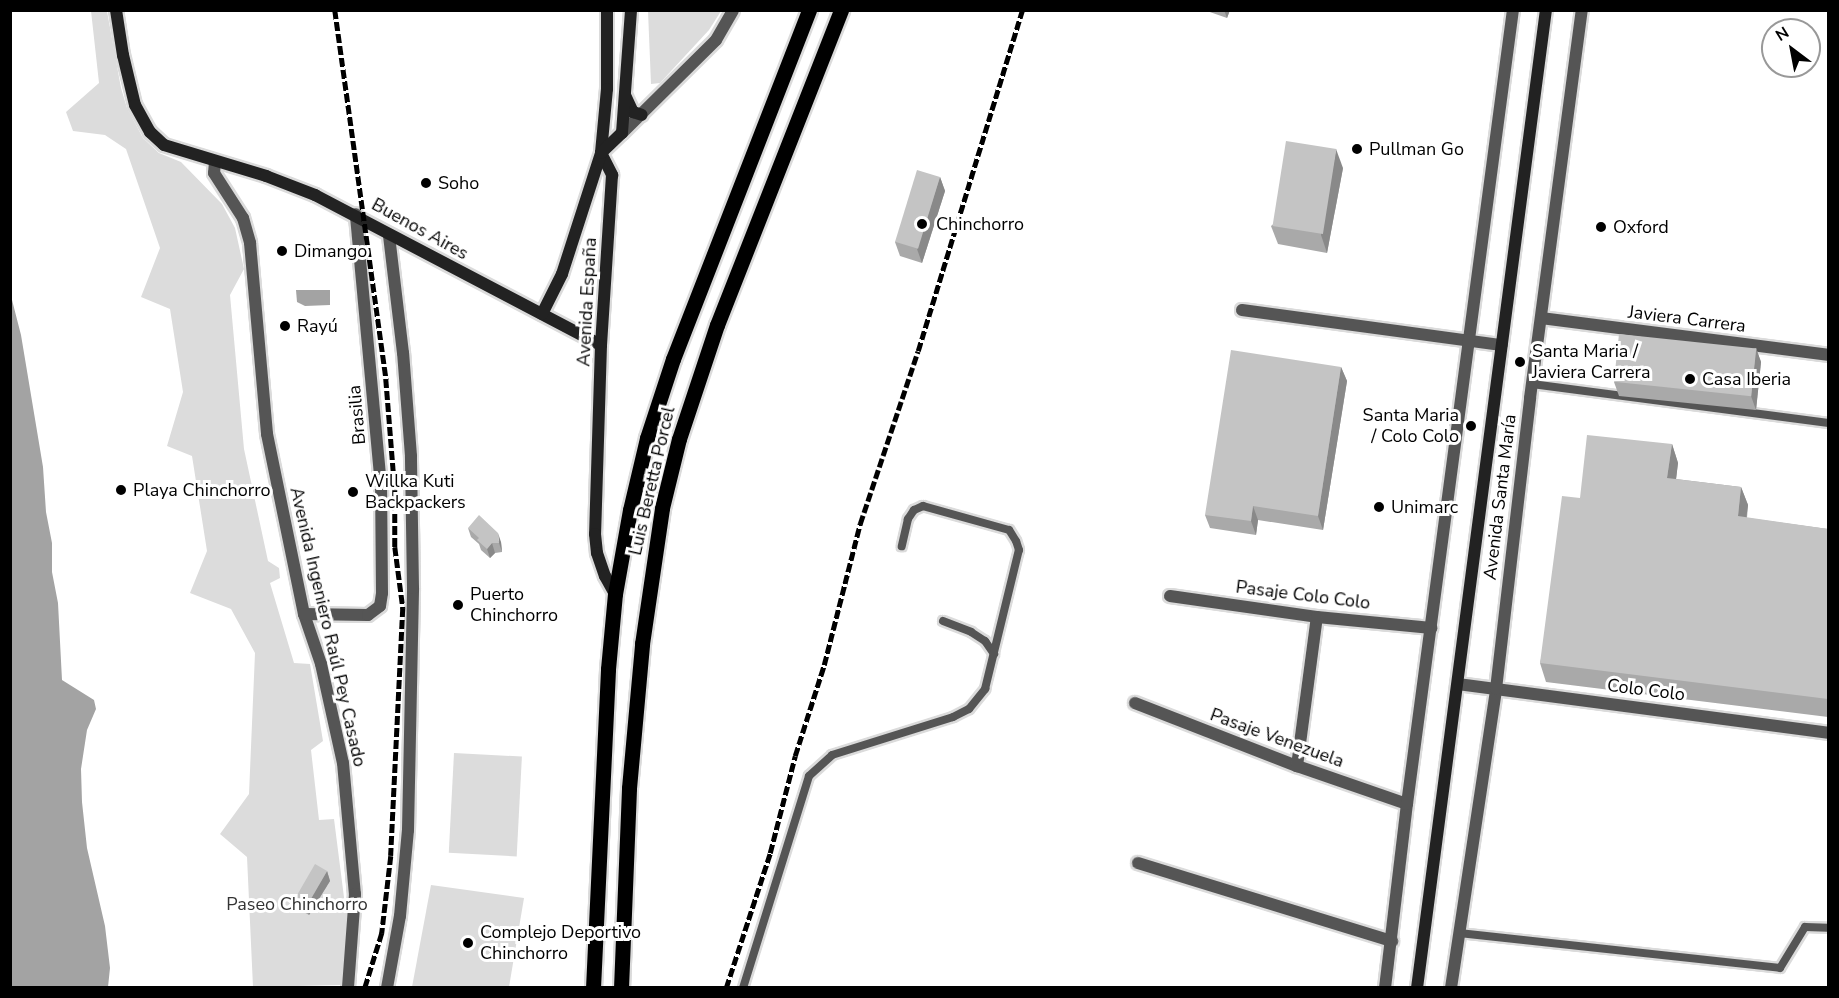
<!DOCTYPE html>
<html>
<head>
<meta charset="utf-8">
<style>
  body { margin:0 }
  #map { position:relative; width:1839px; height:998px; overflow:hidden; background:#fff; font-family:"Nunito Sans",sans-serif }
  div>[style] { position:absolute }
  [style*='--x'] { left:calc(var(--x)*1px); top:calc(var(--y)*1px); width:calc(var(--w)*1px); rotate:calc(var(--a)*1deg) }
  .green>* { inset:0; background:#dcdcdc; transform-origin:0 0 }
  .water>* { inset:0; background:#a3a3a3 }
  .roads { filter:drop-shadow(2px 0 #dbdbdb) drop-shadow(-2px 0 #dbdbdb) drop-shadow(0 2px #dbdbdb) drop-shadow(0 -2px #dbdbdb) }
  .lane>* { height:8px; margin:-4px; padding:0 4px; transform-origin:4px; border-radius:4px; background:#555 }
  .street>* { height:12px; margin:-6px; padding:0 6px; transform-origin:6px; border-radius:6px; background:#555 }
  .secondary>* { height:12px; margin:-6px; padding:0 6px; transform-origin:6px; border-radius:6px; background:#222 }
  .primary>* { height:15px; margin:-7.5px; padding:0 7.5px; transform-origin:7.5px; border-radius:7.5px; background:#000 }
  .rail>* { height:4.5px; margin-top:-2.25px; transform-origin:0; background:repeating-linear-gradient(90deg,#000 0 9px,transparent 0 12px) }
  .wall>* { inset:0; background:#a9a9a9 }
  .shaded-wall>* { inset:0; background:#898989 }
  .building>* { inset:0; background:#c4c4c4; transform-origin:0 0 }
  .dots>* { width:16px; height:16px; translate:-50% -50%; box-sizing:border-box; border:3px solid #fff; border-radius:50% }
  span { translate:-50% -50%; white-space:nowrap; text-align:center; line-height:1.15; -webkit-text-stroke:6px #fff; paint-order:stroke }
  .poi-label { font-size:18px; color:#000 }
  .left { translate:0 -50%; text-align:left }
  .right { translate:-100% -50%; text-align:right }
  .street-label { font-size:18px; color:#000 }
  .park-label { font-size:18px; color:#333 }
  .frame { position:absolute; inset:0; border:12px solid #000; pointer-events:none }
  .north { position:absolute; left:1761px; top:18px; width:60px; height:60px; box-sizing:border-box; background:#fff; border:2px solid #999; border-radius:50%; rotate:328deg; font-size:16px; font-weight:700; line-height:24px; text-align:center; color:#000 }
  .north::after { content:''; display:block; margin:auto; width:21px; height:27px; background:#000; clip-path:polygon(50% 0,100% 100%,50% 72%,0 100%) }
</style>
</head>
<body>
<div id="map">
  <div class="green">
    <div style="clip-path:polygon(91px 11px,107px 11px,121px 88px,127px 108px,143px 138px,159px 153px,181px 162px,222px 204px,235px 228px,244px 269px,230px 295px,244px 449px,268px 561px,279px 568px,280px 578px,270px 583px,294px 663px,310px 664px,323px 741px,311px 750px,319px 820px,334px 819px,346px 913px,341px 985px,253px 987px,247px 857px,220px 834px,249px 794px,255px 653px,231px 609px,190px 593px,207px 551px,192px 456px,167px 446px,183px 392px,170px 309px,141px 297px,160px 248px,126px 149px,105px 135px,73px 131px,66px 112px,99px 83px)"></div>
    <div style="clip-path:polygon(648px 11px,721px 11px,709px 30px,660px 83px,651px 84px)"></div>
    <div style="left:454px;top:753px;width:68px;height:100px;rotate:3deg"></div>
    <div style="clip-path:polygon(431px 885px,524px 898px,509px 987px,412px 987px)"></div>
  </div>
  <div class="water">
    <div style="clip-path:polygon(296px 290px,330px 290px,330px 305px,305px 306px,297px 302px)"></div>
    <div style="clip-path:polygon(11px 296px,21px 335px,43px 467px,46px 512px,52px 543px,52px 572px,58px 603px,62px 680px,94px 700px,96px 709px,87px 730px,81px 769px,82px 802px,87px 848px,105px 926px,110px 968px,108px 987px,11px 987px)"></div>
  </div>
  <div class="roads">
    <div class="lane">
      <div style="--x:1532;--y:384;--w:299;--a:7.5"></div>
      <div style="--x:943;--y:621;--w:30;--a:21"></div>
      <div style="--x:971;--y:632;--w:17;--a:33"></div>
      <div style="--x:985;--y:641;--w:16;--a:55"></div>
      <div style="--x:1459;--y:933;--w:323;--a:6.2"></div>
      <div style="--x:1780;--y:968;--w:48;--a:-58.6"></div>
      <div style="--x:1805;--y:927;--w:23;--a:2"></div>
      <div style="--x:743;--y:988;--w:222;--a:-72.7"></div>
      <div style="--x:809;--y:776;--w:31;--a:-42"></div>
      <div style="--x:832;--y:755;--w:127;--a:-17.4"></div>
      <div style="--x:953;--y:717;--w:18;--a:-27"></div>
      <div style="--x:969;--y:709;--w:26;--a:-51"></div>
      <div style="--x:985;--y:689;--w:143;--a:-76.3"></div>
      <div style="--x:1019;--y:550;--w:9;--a:-108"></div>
      <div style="--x:1016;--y:541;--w:13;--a:-122"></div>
      <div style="--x:1009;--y:530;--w:89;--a:-164.4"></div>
      <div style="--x:923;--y:506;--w:10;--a:156"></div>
      <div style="--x:914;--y:510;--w:11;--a:124"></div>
      <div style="--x:908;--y:519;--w:28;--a:103"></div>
    </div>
    <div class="street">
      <div style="--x:622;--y:133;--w:132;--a:-44.7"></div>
      <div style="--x:716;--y:40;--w:34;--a:-60"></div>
      <div style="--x:215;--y:162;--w:11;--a:95"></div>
      <div style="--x:214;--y:173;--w:54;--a:57.2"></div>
      <div style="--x:243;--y:218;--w:26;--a:74"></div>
      <div style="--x:250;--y:243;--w:192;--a:84.9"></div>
      <div style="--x:267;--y:434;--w:184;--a:78.4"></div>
      <div style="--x:304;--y:614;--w:53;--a:71.2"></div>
      <div style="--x:321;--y:664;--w:101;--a:77.5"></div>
      <div style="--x:343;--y:763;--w:132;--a:84.8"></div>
      <div style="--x:355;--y:894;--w:94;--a:94.3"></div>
      <div style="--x:1242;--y:310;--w:262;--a:7.7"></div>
      <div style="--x:1541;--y:318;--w:289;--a:7.3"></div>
      <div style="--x:1170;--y:596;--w:148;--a:8.1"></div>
      <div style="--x:1317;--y:617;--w:115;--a:5.5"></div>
      <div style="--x:304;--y:614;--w:64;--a:0.9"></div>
      <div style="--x:368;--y:615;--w:15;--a:-37"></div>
      <div style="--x:380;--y:606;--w:13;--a:-81"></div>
      <div style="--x:382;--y:593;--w:107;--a:-90.5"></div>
      <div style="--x:381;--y:486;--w:273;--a:-95.3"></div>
      <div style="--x:1458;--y:684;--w:373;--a:7.5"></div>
      <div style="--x:1135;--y:703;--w:174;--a:21.3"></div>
      <div style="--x:1297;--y:766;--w:116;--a:19.1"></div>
      <div style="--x:1297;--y:766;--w:150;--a:-82.4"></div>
      <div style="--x:1138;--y:863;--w:266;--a:17.1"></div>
      <div style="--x:387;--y:988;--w:73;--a:-79.8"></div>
      <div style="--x:400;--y:916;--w:86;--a:-84.7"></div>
      <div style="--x:408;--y:830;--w:242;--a:-88.8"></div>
      <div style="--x:413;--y:588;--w:132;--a:-90.9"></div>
      <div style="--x:411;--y:456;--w:103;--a:-94.4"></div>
      <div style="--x:403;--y:353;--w:119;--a:-96.8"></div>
      <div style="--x:1385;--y:988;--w:185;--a:-83.2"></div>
      <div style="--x:1407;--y:804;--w:801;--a:-82.4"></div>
      <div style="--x:1451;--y:988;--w:302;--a:-81.4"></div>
      <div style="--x:1496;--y:689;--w:293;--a:-83.3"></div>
      <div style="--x:1530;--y:398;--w:391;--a:-82.4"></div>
    </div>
    <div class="secondary">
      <div style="--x:116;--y:10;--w:46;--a:81.2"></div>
      <div style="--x:123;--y:55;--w:51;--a:76.5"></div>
      <div style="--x:135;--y:105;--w:31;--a:61"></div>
      <div style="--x:150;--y:132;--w:19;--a:43"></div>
      <div style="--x:164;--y:145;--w:107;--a:16.9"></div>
      <div style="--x:266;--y:176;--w:53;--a:21.2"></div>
      <div style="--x:315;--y:195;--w:323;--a:27.7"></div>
      <div style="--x:607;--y:10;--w:79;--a:90"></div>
      <div style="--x:607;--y:89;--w:64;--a:95.4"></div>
      <div style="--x:601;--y:153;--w:25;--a:63"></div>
      <div style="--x:612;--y:175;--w:170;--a:93.7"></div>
      <div style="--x:601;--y:345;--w:189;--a:91.8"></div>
      <div style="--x:595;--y:534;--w:19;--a:84"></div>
      <div style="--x:597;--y:553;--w:24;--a:71"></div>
      <div style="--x:605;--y:576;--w:21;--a:61"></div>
      <div style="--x:625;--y:95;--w:19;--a:65"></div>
      <div style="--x:633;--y:112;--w:9;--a:18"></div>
      <div style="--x:542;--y:314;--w:45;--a:-63.4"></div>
      <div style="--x:562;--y:274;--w:127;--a:-72.1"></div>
      <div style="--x:601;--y:153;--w:29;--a:-44"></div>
      <div style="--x:622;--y:133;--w:123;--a:-85.8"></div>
      <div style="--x:1417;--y:988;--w:986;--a:-82.49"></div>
    </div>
    <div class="primary">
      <div style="--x:593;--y:988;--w:319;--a:-87.3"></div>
      <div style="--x:608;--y:669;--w:75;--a:-84.7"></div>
      <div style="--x:615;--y:594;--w:85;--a:-79.9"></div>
      <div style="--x:630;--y:510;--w:74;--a:-76.7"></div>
      <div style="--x:647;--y:438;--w:83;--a:-71.8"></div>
      <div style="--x:673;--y:359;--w:375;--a:-68.7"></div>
      <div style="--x:621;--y:988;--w:200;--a:-87.7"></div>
      <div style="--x:629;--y:788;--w:145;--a:-84.8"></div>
      <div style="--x:642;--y:644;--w:137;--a:-81.6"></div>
      <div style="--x:662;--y:508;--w:71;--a:-76.2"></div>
      <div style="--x:679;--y:439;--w:120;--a:-71.6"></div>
      <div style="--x:717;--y:325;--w:339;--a:-68.5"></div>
    </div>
  </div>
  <div class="rail">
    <div style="--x:335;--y:10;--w:373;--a:82.1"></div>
    <div style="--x:386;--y:379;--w:111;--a:85.4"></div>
    <div style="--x:395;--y:490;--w:57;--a:90"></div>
    <div style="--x:395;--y:547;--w:62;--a:82.5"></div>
    <div style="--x:403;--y:608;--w:248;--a:92.8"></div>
    <div style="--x:391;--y:856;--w:78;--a:96.7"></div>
    <div style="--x:382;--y:933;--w:58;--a:107.2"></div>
    <div style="--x:726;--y:988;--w:142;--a:-71.9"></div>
    <div style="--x:770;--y:853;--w:100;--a:-75.5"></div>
    <div style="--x:795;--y:756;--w:96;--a:-72.3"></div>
    <div style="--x:824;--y:665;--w:146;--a:-75.7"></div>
    <div style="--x:860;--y:524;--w:182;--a:-71.5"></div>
    <div style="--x:918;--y:351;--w:357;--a:-73"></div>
  </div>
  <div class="wall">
    <div style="clip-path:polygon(1204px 10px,1230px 10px,1227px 18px)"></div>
    <div style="clip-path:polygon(1343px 168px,1327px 253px,1278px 244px,1271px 226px)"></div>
    <div style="clip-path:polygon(940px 177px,945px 191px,922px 263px,900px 256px,895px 242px)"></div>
    <div style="clip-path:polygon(1756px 348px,1761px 362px,1756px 410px,1619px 396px,1614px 382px)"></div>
    <div style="clip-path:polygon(1341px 367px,1347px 381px,1323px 530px,1258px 520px,1256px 535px,1210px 528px,1205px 515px)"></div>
    <div style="clip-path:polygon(1672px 444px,1678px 463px,1676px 479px,1741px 487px,1748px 505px,1747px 518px,1828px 529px,1828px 717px,1546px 682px,1540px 663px,1580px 498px)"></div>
    <div style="clip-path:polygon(468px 528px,501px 542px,502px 552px,495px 553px,490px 558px,481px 550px,479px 544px,471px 537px)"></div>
    <div style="clip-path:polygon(327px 871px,330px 881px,309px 915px,297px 908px,294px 899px)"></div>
  </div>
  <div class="shaded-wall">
    <div style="clip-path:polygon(1224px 10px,1230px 10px,1227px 18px)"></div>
    <div style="clip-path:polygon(1336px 149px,1343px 168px,1327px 253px,1321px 235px)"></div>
    <div style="clip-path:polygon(940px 177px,945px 191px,922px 263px,917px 249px)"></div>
    <div style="clip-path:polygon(1756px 348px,1761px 362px,1756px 410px,1751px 396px)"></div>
    <div style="clip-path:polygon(1341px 367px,1347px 381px,1323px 530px,1318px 516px)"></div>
    <div style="clip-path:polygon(1672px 444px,1678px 463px,1674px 496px,1667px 478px)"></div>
    <div style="clip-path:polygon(1741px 487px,1748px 505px,1744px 535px,1738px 516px)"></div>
    <div style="clip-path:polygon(1253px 506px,1258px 520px,1256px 535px,1251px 521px)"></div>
    <div style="clip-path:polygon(498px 533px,501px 542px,502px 552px,499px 543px)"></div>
    <div style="clip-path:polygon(492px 543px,495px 553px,490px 558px,487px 549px)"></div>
    <div style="clip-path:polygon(327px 871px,330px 881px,309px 915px,306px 906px)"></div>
  </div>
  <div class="building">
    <div style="left:1286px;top:141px;width:51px;height:86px;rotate:9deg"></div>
    <div style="left:917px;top:170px;width:24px;height:75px;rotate:17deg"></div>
    <div style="left:1619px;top:334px;width:138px;height:48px;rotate:6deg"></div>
    <div style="clip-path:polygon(1231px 350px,1341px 367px,1318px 516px,1253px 506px,1251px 521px,1205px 515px)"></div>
    <div style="clip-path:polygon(1587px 435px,1672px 444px,1667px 478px,1741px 487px,1738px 516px,1828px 529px,1828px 699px,1540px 663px,1562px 496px,1580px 498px)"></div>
    <div style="clip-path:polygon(479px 515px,498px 533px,499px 543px,492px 543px,487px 549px,477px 540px,479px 538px,468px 528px)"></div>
    <div style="left:315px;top:864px;width:14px;height:41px;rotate:30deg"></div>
  </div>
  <div class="dots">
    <div style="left:1357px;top:149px;background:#000"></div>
    <div style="left:426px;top:183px;background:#000"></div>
    <div style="left:922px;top:224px;background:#000"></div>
    <div style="left:1601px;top:227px;background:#000"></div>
    <div style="left:282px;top:251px;background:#000"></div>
    <div style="left:285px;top:326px;background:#000"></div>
    <div style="left:1520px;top:362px;background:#000"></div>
    <div style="left:1690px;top:379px;background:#000"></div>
    <div style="left:1471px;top:426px;background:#000"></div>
    <div style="left:121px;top:490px;background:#000"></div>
    <div style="left:353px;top:492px;background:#000"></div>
    <div style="left:1379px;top:507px;background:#000"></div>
    <div style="left:458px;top:605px;background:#000"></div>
    <div style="left:468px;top:943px;background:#000"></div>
  </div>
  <div class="poi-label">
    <span class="left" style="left:1369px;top:149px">Pullman Go</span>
    <span class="left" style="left:438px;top:183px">Soho</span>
    <span class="left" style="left:936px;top:224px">Chinchorro</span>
    <span class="left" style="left:1613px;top:227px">Oxford</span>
    <span class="left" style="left:294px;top:251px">Dimango</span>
    <span class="left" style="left:297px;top:326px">Rayú</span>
    <span class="left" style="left:1532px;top:362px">Santa Maria /<br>Javiera Carrera</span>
    <span class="left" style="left:1702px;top:379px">Casa Iberia</span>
    <span class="right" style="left:1459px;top:426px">Santa Maria<br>/ Colo Colo</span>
    <span class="left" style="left:365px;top:492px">Willka Kuti<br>Backpackers</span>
    <span class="left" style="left:133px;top:490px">Playa Chinchorro</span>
    <span class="left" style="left:1391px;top:507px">Unimarc</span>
    <span class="left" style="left:470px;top:605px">Puerto<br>Chinchorro</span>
    <span class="left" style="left:480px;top:943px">Complejo Deportivo<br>Chinchorro</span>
  </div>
  <div class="street-label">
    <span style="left:420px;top:229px;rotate:29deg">Buenos Aires</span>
    <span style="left:587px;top:302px;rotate:-87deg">Avenida España</span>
    <span style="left:1687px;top:319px;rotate:7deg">Javiera Carrera</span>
    <span style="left:357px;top:415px;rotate:-95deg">Brasilia</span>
    <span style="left:652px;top:481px;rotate:-77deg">Luis Beretta Porcel</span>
    <span style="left:1500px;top:497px;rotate:-83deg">Avenida Santa María</span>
    <span style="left:1303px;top:595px;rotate:7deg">Pasaje Colo Colo</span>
    <span style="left:328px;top:627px;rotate:77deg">Avenida Ingeniero Raúl Pey Casado</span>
    <span style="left:1646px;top:690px;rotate:7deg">Colo Colo</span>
    <span style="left:1277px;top:738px;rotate:20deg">Pasaje Venezuela</span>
  </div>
  <div class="park-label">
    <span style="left:297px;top:904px">Paseo Chinchorro</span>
  </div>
  <div class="frame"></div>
  <div class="north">N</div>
</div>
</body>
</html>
